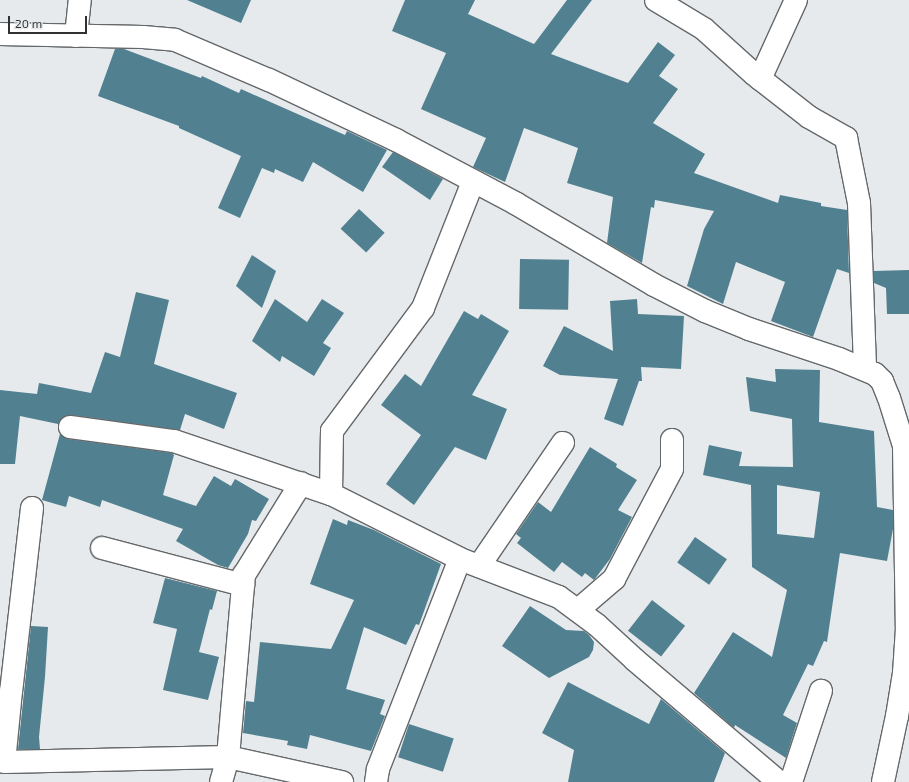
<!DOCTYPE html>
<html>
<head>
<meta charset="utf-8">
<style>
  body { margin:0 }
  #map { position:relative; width:909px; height:782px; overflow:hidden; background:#e6eaec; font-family:"Exo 2",sans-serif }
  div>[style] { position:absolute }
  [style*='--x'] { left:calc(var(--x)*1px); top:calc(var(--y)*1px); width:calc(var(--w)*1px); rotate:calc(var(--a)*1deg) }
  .building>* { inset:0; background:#518191; transform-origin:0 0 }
  .roads { filter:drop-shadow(1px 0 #65686a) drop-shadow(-1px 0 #65686a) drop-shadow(0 1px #65686a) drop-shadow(0 -1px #65686a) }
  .minor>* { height:22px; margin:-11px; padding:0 11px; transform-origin:11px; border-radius:11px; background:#fff }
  span { translate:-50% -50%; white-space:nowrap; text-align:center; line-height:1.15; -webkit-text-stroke:3px #e6eaec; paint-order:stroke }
  .scale { position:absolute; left:8px; top:16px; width:79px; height:18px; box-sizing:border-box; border:2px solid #303232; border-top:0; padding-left:5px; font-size:12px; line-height:14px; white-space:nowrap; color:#303232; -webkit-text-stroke:3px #e6eaec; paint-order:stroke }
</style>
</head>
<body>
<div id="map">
  <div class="building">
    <div style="clip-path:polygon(187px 0,251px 0,241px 23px)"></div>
    <div style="clip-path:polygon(405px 0,475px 0,468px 14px,534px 44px,567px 0,592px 0,551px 54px,628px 83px,658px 42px,675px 55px,659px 76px,678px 89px,653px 123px,705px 154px,694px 173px,778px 203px,780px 195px,821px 203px,821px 206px,847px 210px,849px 273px,837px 269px,813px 337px,771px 321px,785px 282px,736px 262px,723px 304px,687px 286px,704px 229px,714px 211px,655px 200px,654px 208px,651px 207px,642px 263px,607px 243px,613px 197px,567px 183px,578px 148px,524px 128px,505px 182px,473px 167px,486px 138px,421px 109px,446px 53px,392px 31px)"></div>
    <div style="clip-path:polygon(115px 49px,124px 49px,201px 78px,202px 76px,239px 93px,241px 89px,345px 135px,347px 131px,387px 150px,363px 192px,313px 162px,303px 182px,275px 169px,274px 173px,262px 168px,240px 218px,218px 208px,241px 156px,179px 128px,179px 126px,98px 96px)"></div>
    <div style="clip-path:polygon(393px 152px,443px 179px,430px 200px,382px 167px)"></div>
    <div style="left:359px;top:209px;width:35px;height:27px;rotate:43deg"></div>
    <div style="clip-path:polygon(252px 255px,276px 271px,262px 308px,236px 286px)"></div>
    <div style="left:520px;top:259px;width:49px;height:50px;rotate:1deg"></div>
    <div style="clip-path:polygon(909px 270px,909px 314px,887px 314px,886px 288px,874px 283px,874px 271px)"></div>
    <div style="clip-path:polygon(136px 292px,169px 300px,154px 364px,237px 393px,224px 429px,185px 414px,180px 430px,72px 415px,65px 416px,58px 424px,20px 416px,15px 464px,0 464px,0 390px,37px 394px,39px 383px,91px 393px,105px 352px,120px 357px)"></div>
    <div style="clip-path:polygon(275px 299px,307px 322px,322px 299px,344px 313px,323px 343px,331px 348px,314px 376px,282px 356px,280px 362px,252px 341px)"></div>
    <div style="clip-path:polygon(637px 299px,638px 314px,684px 316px,681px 369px,641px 367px,642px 381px,639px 381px,623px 426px,604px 419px,618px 379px,560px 375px,543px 366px,564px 326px,613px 351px,610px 301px)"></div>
    <div style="clip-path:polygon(464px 311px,478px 319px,481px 314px,509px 331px,472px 395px,507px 409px,486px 460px,455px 447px,414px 505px,386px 484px,421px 435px,381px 405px,405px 374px,421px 386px)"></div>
    <div style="clip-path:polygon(evenodd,775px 369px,820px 370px,819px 422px,874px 431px,877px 507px,893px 510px,893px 529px,887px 561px,840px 553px,827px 642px,824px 641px,813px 666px,808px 664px,783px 715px,797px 723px,786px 758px,735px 725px,734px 728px,694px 693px,733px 632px,772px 657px,787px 590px,752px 567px,751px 485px,703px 475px,709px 445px,742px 452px,739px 466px,793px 467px,792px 419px,750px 411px,746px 377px,776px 382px,775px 369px,777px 485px,820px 492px,814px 538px,777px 534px,777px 485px)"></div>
    <div style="clip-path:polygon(60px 434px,68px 439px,172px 453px,174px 455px,163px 495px,196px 506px,214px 476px,231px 486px,235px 479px,269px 499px,256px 521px,252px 520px,248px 534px,228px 568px,218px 565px,176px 541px,183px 529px,102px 500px,100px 507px,69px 496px,66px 507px,42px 500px)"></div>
    <div style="clip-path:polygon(590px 447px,617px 464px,616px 467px,637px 480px,618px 510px,632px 517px,610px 559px,594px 580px,585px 573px,582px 577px,562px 562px,554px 572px,517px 543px,521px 538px,516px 534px,538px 502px,551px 512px)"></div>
    <div style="clip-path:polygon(333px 519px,347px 525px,348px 520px,374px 530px,441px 564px,419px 625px,416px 624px,406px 645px,364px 627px,346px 689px,385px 700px,380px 714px,385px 716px,371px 751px,310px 735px,307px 749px,287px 745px,288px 741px,243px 733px,246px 701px,254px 702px,260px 642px,331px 649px,354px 600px,310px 584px)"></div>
    <div style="left:695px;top:537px;width:39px;height:31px;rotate:35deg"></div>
    <div style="clip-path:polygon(165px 578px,217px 591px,212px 610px,210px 609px,199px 652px,219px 657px,208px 700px,163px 690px,177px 629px,153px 623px)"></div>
    <div style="left:652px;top:600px;width:42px;height:39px;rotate:38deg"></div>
    <div style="clip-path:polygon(530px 606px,566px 630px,584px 631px,589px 635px,594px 642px,593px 650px,589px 657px,549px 678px,502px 646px)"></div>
    <div style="clip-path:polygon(31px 626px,48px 627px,45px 677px,39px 737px,40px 749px,18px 749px)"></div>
    <div style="clip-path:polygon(568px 682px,649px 724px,661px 699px,725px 753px,714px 782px,568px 782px,574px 750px,542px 733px)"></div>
    <div style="left:409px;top:724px;width:47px;height:35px;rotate:18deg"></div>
  </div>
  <div class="roads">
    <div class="minor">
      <div style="--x:656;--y:0;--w:56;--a:31.1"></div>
      <div style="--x:704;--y:29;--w:67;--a:42"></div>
      <div style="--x:754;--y:74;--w:70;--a:38"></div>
      <div style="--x:809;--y:117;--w:43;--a:29.6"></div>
      <div style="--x:846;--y:138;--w:66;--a:78.7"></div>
      <div style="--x:859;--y:203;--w:166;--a:87.9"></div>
      <div style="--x:0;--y:34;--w:143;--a:1.2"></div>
      <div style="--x:143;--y:37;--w:32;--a:5"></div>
      <div style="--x:175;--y:40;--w:102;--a:23.1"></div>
      <div style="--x:269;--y:80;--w:140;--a:25.3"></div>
      <div style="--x:396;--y:140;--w:135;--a:27.9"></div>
      <div style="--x:515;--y:203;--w:161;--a:30.5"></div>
      <div style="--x:654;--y:285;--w:57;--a:27"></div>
      <div style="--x:705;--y:311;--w:48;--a:22.2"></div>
      <div style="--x:749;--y:329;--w:95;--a:18.4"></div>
      <div style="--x:839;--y:359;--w:39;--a:23"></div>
      <div style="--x:875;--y:374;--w:10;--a:45"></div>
      <div style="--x:882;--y:381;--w:18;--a:68"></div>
      <div style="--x:889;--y:398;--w:50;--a:72.6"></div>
      <div style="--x:904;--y:446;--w:182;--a:89.1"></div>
      <div style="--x:907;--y:628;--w:45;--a:93.8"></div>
      <div style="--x:904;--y:673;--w:44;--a:99.2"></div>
      <div style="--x:897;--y:716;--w:67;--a:102"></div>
      <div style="--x:76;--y:36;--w:36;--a:-84"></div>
      <div style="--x:760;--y:79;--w:87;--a:-65.5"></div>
      <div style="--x:70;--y:427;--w:105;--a:7.7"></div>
      <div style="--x:174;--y:441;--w:166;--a:18.7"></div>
      <div style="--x:331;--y:494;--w:144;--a:26.7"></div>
      <div style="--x:460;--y:559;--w:106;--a:21"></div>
      <div style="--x:559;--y:597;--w:47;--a:36.4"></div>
      <div style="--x:597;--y:625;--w:52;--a:42.6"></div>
      <div style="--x:635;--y:660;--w:189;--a:40.3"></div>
      <div style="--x:331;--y:494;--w:63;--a:-89.1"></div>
      <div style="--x:332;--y:431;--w:153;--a:-53.5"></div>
      <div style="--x:423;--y:308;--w:136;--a:-68.4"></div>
      <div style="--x:32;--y:508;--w:184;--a:96.5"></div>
      <div style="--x:11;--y:691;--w:71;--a:95.6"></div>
      <div style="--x:4;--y:762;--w:224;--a:-1.3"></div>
      <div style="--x:228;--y:757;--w:117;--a:12.4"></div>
      <div style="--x:102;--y:548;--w:146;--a:14.7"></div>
      <div style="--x:479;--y:566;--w:149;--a:-55.7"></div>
      <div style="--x:578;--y:610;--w:48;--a:-40.7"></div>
      <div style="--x:614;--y:579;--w:124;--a:-62.2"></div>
      <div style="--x:672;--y:469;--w:29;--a:-90"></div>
      <div style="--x:221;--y:782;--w:26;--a:-74"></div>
      <div style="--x:228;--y:757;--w:183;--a:-85"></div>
      <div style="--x:244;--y:575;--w:108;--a:-58.2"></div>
      <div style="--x:376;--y:782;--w:13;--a:-81"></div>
      <div style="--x:378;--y:769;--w:225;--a:-68.7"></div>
      <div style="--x:791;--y:782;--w:96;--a:-71.8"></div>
    </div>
  </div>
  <div class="scale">20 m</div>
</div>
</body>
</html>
